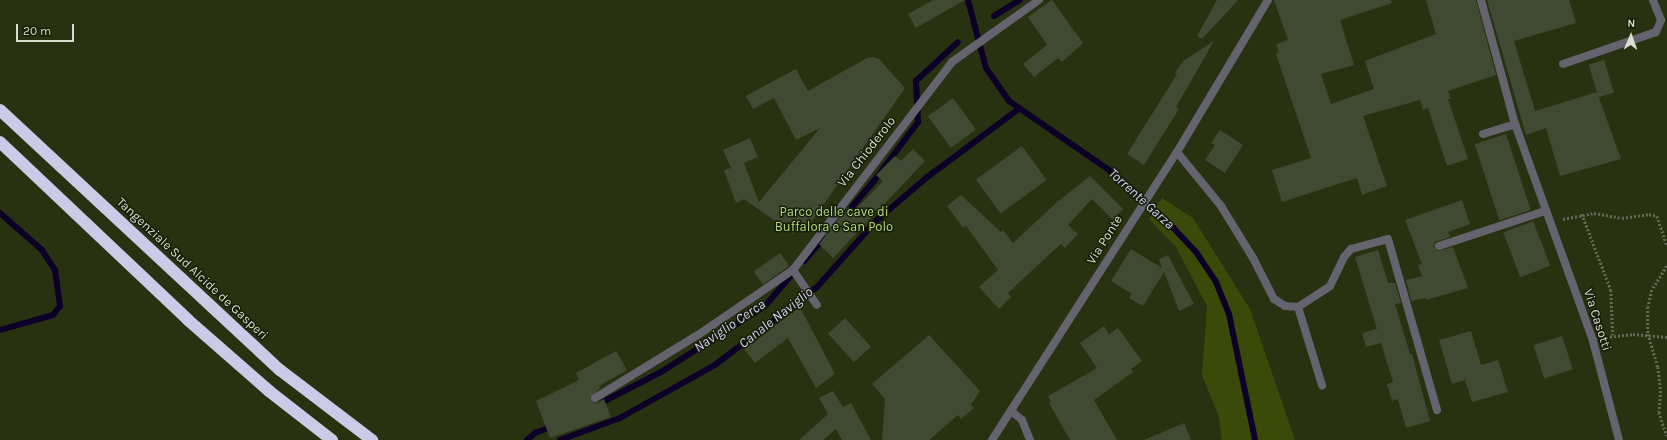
<!DOCTYPE html>
<html>
<head>
<meta charset="utf-8">
<style>
  body { margin:0 }
  #map { position:relative; width:1667px; height:440px; overflow:hidden; background:#171e08; font-family:Karla,sans-serif }
  div>[style] { position:absolute }
  [style*='--x'] { left:calc(var(--x)*1px); top:calc(var(--y)*1px); width:calc(var(--w)*1px); rotate:calc(var(--a)*1deg) }
  .green>* { inset:0; background:#283211; transform-origin:0 0 }
  .forest>* { inset:0; background:#394a09 }
  .stream>* { height:6px; margin:-3px; padding:0 3px; transform-origin:3px; border-radius:3px; background:#0c0029 }
  .building>* { inset:0; background:#404931; transform-origin:0 0 }
  .path>* { height:2.5px; margin-top:-1.25px; transform-origin:0; background:repeating-linear-gradient(90deg,#636956 0 2px,transparent 0 4px) }
  .lane>* { height:8px; margin:-4px; padding:0 4px; transform-origin:4px; border-radius:4px; background:#64636e }
  .street>* { height:8px; margin:-4px; padding:0 4px; transform-origin:4px; border-radius:4px; background:#64636e }
  .highway>* { height:12px; margin:-6px; padding:0 6px; transform-origin:6px; border-radius:6px; background:#cdcae7 }
  span { translate:-50% -50%; white-space:nowrap; text-align:center; line-height:1.15; -webkit-text-stroke:3px #171e08; paint-order:stroke }
  .street-label { font-size:13px; color:#d8ddcf }
  .park-label { font-size:13px; color:#b9d67e }
  .water-label { font-size:14px; color:#d2cef1; font-style:italic }
  .north { position:absolute; left:1611px; top:16px; width:40px; height:40px; -webkit-text-stroke:3px #171e08; paint-order:stroke; rotate:2deg; font-size:11px; font-weight:700; line-height:16px; text-align:center; color:#d8ddcf }
  .north::after { content:''; display:block; margin:auto; width:14px; height:18px; background:#d8ddcf; clip-path:polygon(50% 0,100% 100%,50% 72%,0 100%) }
  .scale { position:absolute; left:16px; top:24px; width:58px; height:18px; box-sizing:border-box; border:2px solid #d8ddcf; border-top:0; padding-left:5px; font-size:12px; line-height:14px; white-space:nowrap; color:#d8ddcf; -webkit-text-stroke:3px #171e08; paint-order:stroke }
</style>
</head>
<body>
<div id="map">
  <div class="green">
    <div style="left:0;top:0;width:1667px;height:440px"></div>
  </div>
  <div class="forest">
    <div style="clip-path:polygon(1162px 198px,1193px 218px,1250px 309px,1295px 440px,1222px 440px,1219px 417px,1202px 375px,1207px 306px,1176px 247px,1149px 219px)"></div>
  </div>
  <div class="stream">
    <div style="--x:968;--y:0;--w:70;--a:75.2"></div>
    <div style="--x:986;--y:68;--w:40;--a:55.1"></div>
    <div style="--x:1009;--y:101;--w:125;--a:34.6"></div>
    <div style="--x:1112;--y:172;--w:71;--a:41.6"></div>
    <div style="--x:1165;--y:219;--w:45;--a:46.8"></div>
    <div style="--x:1196;--y:252;--w:36;--a:56"></div>
    <div style="--x:1216;--y:282;--w:35;--a:68"></div>
    <div style="--x:1229;--y:314;--w:129;--a:78.3"></div>
    <div style="--x:994;--y:16;--w:31;--a:-32"></div>
    <div style="--x:0;--y:213;--w:56;--a:41.4"></div>
    <div style="--x:42;--y:250;--w:24;--a:57"></div>
    <div style="--x:55;--y:270;--w:36;--a:82"></div>
    <div style="--x:60;--y:306;--w:11;--a:128"></div>
    <div style="--x:53;--y:315;--w:55;--a:164.2"></div>
    <div style="--x:845;--y:215;--w:45;--a:-49.5"></div>
    <div style="--x:874;--y:181;--w:74;--a:-53.3"></div>
    <div style="--x:918;--y:122;--w:41;--a:-92.8"></div>
    <div style="--x:916;--y:81;--w:57;--a:-42.9"></div>
    <div style="--x:804;--y:261;--w:30;--a:-49"></div>
    <div style="--x:597;--y:405;--w:72;--a:-27.3"></div>
    <div style="--x:661;--y:372;--w:123;--a:-32.4"></div>
    <div style="--x:765;--y:306;--w:46;--a:-49.4"></div>
    <div style="--x:527;--y:440;--w:11;--a:-41"></div>
    <div style="--x:535;--y:433;--w:19;--a:-21"></div>
    <div style="--x:560;--y:440;--w:64;--a:-20.1"></div>
    <div style="--x:620;--y:418;--w:109;--a:-29.2"></div>
    <div style="--x:715;--y:365;--w:128;--a:-37.4"></div>
    <div style="--x:817;--y:287;--w:90;--a:-48.2"></div>
    <div style="--x:877;--y:220;--w:65;--a:-40.6"></div>
    <div style="--x:926;--y:178;--w:117;--a:-36.7"></div>
  </div>
  <div class="building">
    <div style="clip-path:polygon(933px 0,965px 0,916px 28px,908px 14px)"></div>
    <div style="clip-path:polygon(1052px 0,1083px 43px,1062px 62px,1058px 58px,1034px 77px,1023px 64px,1047px 45px,1028px 17px)"></div>
    <div style="clip-path:polygon(1217px 0,1238px 0,1202px 39px,1197px 36px)"></div>
    <div style="clip-path:polygon(1274px 0,1391px 0,1392px 3px,1340px 20px,1354px 65px,1321px 74px,1331px 104px,1374px 89px,1365px 61px,1436px 34px,1426px 0,1476px 0,1496px 75px,1448px 91px,1451px 99px,1448px 99px,1468px 159px,1447px 166px,1428px 108px,1423px 110px,1420px 100px,1363px 116px,1387px 186px,1362px 195px,1357px 178px,1282px 202px,1272px 170px,1311px 158px,1276px 54px,1279px 52px,1276px 44px,1288px 40px)"></div>
    <div style="clip-path:polygon(1487px 0,1569px 0,1576px 23px,1514px 41px,1535px 111px,1597px 92px,1621px 159px,1560px 176px,1546px 128px,1526px 135px)"></div>
    <div style="clip-path:polygon(1214px 41px,1176px 107px,1179px 109px,1144px 165px,1127px 154px,1177px 74px,1175px 73px,1183px 61px)"></div>
    <div style="clip-path:polygon(873px 57px,879px 59px,905px 88px,805px 231px,801px 227px,793px 234px,744px 199px,736px 203px,724px 170px,731px 168px,723px 150px,750px 138px,758px 157px,744px 163px,759px 202px,820px 128px,796px 140px,774px 98px,753px 109px,746px 96px,796px 69px,808px 91px,867px 58px)"></div>
    <div style="left:1604px;top:60px;width:34px;height:16px;rotate:73deg"></div>
    <div style="left:953px;top:98px;width:39px;height:31px;rotate:54deg"></div>
    <div style="clip-path:polygon(1220px 130px,1243px 145px,1225px 173px,1205px 160px,1215px 145px,1211px 143px)"></div>
    <div style="left:1506px;top:134px;width:80px;height:33px;rotate:72deg"></div>
    <div style="left:1022px;top:146px;width:42px;height:57px;rotate:54deg"></div>
    <div style="clip-path:polygon(913px 149px,925px 161px,833px 258px,819px 244px,848px 207px,854px 211px,883px 181px,876px 175px,895px 156px,901px 161px)"></div>
    <div style="clip-path:polygon(1090px 176px,1123px 209px,1113px 220px,1092px 199px,1068px 225px,1078px 234px,1065px 248px,1061px 244px,1053px 251px,1008px 293px,1011px 297px,999px 309px,979px 287px,998px 270px,966px 226px,963px 228px,947px 206px,961px 195px,1001px 232px,1003px 230px,1013px 243px,1056px 203px)"></div>
    <div style="clip-path:polygon(1462px 200px,1470px 224px,1448px 232px,1450px 237px,1435px 242px,1434px 247px,1438px 251px,1453px 247px,1468px 288px,1426px 300px,1426px 298px,1411px 301px,1406px 280px,1422px 276px,1418px 265px,1422px 264px,1405px 220px)"></div>
    <div style="left:1533px;top:221px;width:48px;height:32px;rotate:69deg"></div>
    <div style="clip-path:polygon(1131px 249px,1162px 268px,1159px 259px,1168px 255px,1194px 304px,1179px 311px,1164px 272px,1143px 306px,1129px 298px,1132px 294px,1111px 281px)"></div>
    <div style="clip-path:polygon(1378px 250px,1388px 283px,1395px 283px,1401px 303px,1395px 304px,1410px 354px,1412px 354px,1430px 421px,1406px 428px,1398px 399px,1392px 401px,1387px 384px,1393px 382px,1381px 343px,1366px 347px,1362px 333px,1377px 329px,1355px 257px)"></div>
    <div style="left:780px;top:253px;width:16px;height:32px;rotate:55deg"></div>
    <div style="clip-path:polygon(800px 307px,835px 374px,816px 388px,788px 338px,755px 363px,744px 349px)"></div>
    <div style="left:845px;top:318px;width:39px;height:23px;rotate:48deg"></div>
    <div style="clip-path:polygon(1104px 326px,1109px 334px,1118px 328px,1142px 361px,1131px 369px,1133px 372px,1094px 400px,1117px 440px,1070px 440px,1049px 403px,1051px 402px,1048px 396px,1097px 368px,1080px 343px)"></div>
    <div style="clip-path:polygon(1471px 331px,1481px 365px,1498px 360px,1508px 392px,1472px 402px,1465px 380px,1452px 384px,1439px 340px)"></div>
    <div style="clip-path:polygon(929px 335px,980px 391px,971px 405px,974px 408px,961px 419px,958px 415px,929px 440px,882px 440px,885px 399px,872px 384px)"></div>
    <div style="left:1562px;top:336px;width:35px;height:30px;rotate:72deg"></div>
    <div style="clip-path:polygon(616px 351px,627px 370px,599px 386px,600px 388px,590px 398px,595px 403px,604px 399px,611px 417px,550px 438px,536px 401px,579px 380px,576px 373px)"></div>
    <div style="clip-path:polygon(833px 391px,843px 407px,851px 403px,871px 440px,842px 440px,836px 429px,823px 440px,799px 440px,828px 414px,819px 398px)"></div>
    <div style="clip-path:polygon(1184px 423px,1191px 440px,1144px 440px)"></div>
  </div>
  <div class="path">
    <div style="--x:1582;--y:214;--w:81;--a:69.1"></div>
    <div style="--x:1611;--y:290;--w:45;--a:87.5"></div>
    <div style="--x:1563;--y:219;--w:32;--a:-11"></div>
    <div style="--x:1594;--y:213;--w:28;--a:10"></div>
    <div style="--x:1622;--y:218;--w:27;--a:-8"></div>
    <div style="--x:1649;--y:214;--w:8;--a:14"></div>
    <div style="--x:1657;--y:216;--w:31;--a:71"></div>
    <div style="--x:1667;--y:266;--w:28;--a:122"></div>
    <div style="--x:1652;--y:290;--w:17;--a:103"></div>
    <div style="--x:1648;--y:307;--w:27;--a:90"></div>
    <div style="--x:1648;--y:334;--w:34;--a:73"></div>
    <div style="--x:1658;--y:367;--w:24;--a:83"></div>
    <div style="--x:1661;--y:391;--w:21;--a:95"></div>
    <div style="--x:1659;--y:412;--w:25;--a:72"></div>
    <div style="--x:1606;--y:337;--w:27;--a:-6"></div>
    <div style="--x:1633;--y:334;--w:34;--a:5"></div>
  </div>
  <div class="lane">
    <div style="--x:793;--y:270;--w:42;--a:55.6"></div>
  </div>
  <div class="street">
    <div style="--x:1481;--y:0;--w:129;--a:74.7"></div>
    <div style="--x:1515;--y:124;--w:231;--a:70.2"></div>
    <div style="--x:1593;--y:341;--w:102;--a:75.3"></div>
    <div style="--x:1563;--y:64;--w:98;--a:-19"></div>
    <div style="--x:1656;--y:32;--w:13;--a:-67"></div>
    <div style="--x:1661;--y:20;--w:22;--a:-112"></div>
    <div style="--x:1483;--y:134;--w:34;--a:-17"></div>
    <div style="--x:1177;--y:152;--w:70;--a:50.8"></div>
    <div style="--x:1221;--y:206;--w:61;--a:58.4"></div>
    <div style="--x:1253;--y:258;--w:46;--a:62.9"></div>
    <div style="--x:1274;--y:299;--w:13;--a:32"></div>
    <div style="--x:1285;--y:306;--w:13;--a:4"></div>
    <div style="--x:1298;--y:307;--w:38;--a:-33"></div>
    <div style="--x:1330;--y:286;--w:32;--a:-64"></div>
    <div style="--x:1344;--y:257;--w:11;--a:-49"></div>
    <div style="--x:1351;--y:249;--w:38;--a:-15"></div>
    <div style="--x:1388;--y:239;--w:178;--a:74"></div>
    <div style="--x:1439;--y:246;--w:112;--a:-18.3"></div>
    <div style="--x:1298;--y:307;--w:82;--a:72.9"></div>
    <div style="--x:595;--y:398;--w:121;--a:-31.5"></div>
    <div style="--x:698;--y:335;--w:115;--a:-34.4"></div>
    <div style="--x:793;--y:270;--w:262;--a:-52.6"></div>
    <div style="--x:952;--y:62;--w:107;--a:-35.5"></div>
    <div style="--x:1011;--y:411;--w:14;--a:39"></div>
    <div style="--x:1022;--y:420;--w:22;--a:68"></div>
    <div style="--x:992;--y:440;--w:342;--a:-57.3"></div>
    <div style="--x:1177;--y:152;--w:177;--a:-59.1"></div>
  </div>
  <div class="highway">
    <div style="--x:0;--y:110;--w:382;--a:42.9"></div>
    <div style="--x:280;--y:370;--w:116;--a:37.3"></div>
    <div style="--x:0;--y:142;--w:259;--a:43.4"></div>
    <div style="--x:188;--y:320;--w:108;--a:41.2"></div>
    <div style="--x:269;--y:391;--w:80;--a:37.9"></div>
  </div>
  <div class="street-label">
    <span style="left:867px;top:152px;rotate:-52deg">Via Chioderolo</span>
    <span style="left:1105px;top:240px;rotate:-58deg">Via Ponte</span>
    <span style="left:192px;top:269px;rotate:43deg">Tangenziale Sud Alcide de Gasperi</span>
    <span style="left:1597px;top:320px;rotate:72deg">Via Casotti</span>
  </div>
  <div class="park-label">
    <span style="left:834px;top:220px">Parco delle cave di<br>Buffalora e San Polo</span>
  </div>
  <div class="water-label">
    <span style="left:1141px;top:199px;rotate:42deg">Torrente Garza</span>
    <span style="left:776px;top:318px;rotate:-38deg">Canale Naviglio</span>
    <span style="left:730px;top:326px;rotate:-34deg">Naviglio Cerca</span>
  </div>
  <div class="north">N</div>
  <div class="scale">20 m</div>
</div>
</body>
</html>
